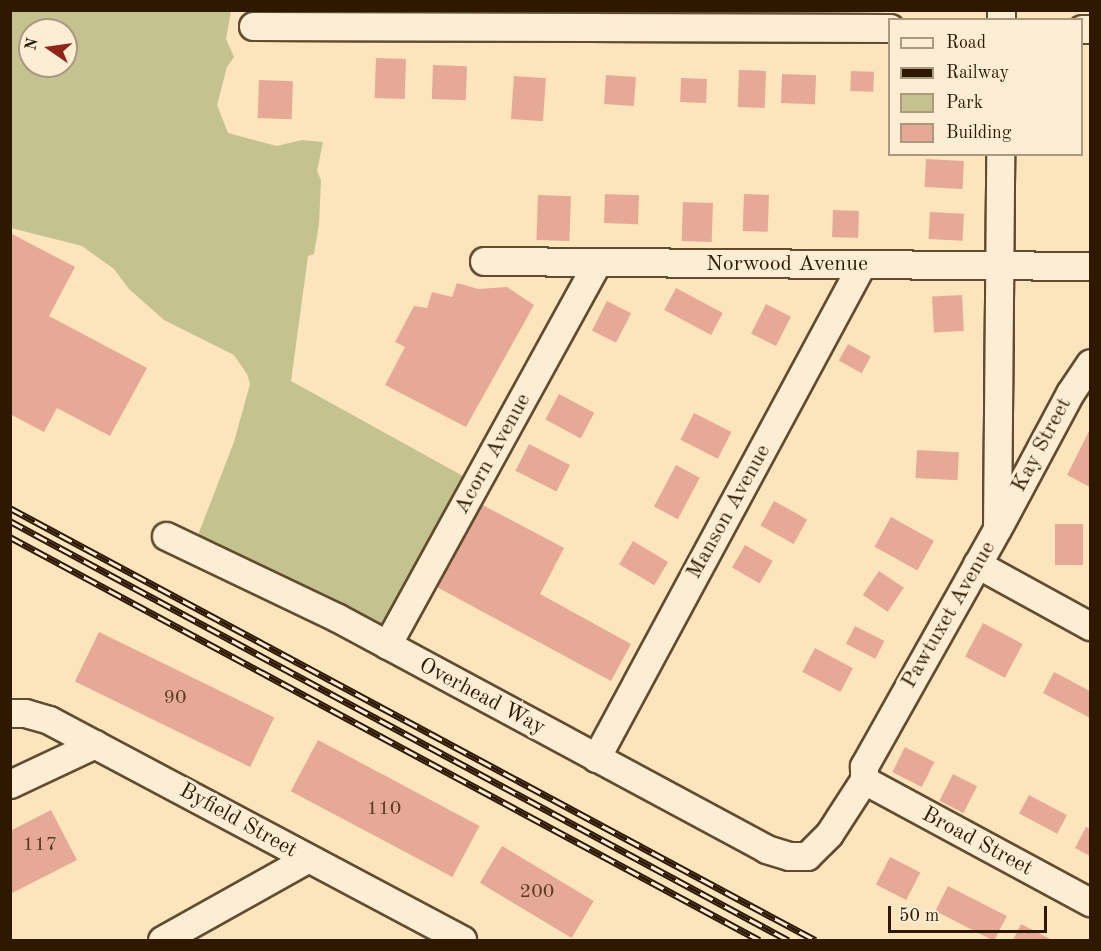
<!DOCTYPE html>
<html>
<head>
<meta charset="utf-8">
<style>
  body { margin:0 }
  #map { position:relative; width:1101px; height:951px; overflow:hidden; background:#fce4bd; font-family:"Old Standard TT",serif }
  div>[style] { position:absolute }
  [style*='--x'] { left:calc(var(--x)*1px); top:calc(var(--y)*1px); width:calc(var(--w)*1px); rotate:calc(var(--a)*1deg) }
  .green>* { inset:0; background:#c4c28e }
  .building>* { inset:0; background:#e6a996; transform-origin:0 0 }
  .roads { filter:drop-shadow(2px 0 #624c2f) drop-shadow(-2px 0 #624c2f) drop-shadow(0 2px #624c2f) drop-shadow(0 -2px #624c2f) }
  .minor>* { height:27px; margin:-13.5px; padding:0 13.5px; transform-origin:13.5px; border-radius:13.5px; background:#fdedd4 }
  .rail>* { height:7px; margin-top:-3.5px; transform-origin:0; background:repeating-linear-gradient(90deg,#fdedd4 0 14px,#2e1900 0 28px); box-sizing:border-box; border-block:2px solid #2e1900 }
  span { translate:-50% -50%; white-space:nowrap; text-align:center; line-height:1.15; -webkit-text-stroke:6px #fdedd4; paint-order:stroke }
  .number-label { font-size:20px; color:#5c3d26 }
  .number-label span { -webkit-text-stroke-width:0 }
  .street-label { font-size:22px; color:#2e1900 }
  .frame { position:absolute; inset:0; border:12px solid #2e1900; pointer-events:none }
  .legend { position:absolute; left:888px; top:18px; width:195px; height:138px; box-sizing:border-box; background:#fdedd4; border:2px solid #aa987f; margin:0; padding:8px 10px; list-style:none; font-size:18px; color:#2e1900 }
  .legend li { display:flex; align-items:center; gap:12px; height:30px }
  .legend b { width:30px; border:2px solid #aa987f }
  .north { position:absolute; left:18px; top:18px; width:60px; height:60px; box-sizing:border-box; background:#fdedd4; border:2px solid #aa987f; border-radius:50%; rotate:283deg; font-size:16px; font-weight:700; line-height:24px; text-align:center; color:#2e1900 }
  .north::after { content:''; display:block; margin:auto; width:21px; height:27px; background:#8f2418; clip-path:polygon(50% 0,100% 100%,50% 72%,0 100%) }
  .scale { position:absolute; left:888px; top:906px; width:159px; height:27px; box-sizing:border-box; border:3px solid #2e1900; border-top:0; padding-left:8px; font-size:18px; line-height:21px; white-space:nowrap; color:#2e1900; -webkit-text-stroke:4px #fdedd4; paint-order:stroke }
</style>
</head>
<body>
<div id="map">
  <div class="green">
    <div style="clip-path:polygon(evenodd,10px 11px,231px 11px,226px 39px,234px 57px,227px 67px,217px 105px,228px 133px,277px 146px,302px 140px,323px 142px,317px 171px,321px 180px,319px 224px,314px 254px,308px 256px,291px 381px,472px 481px,392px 634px,193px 548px,234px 442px,250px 384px,247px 374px,234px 355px,164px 320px,129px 289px,114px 269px,82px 246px,11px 228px,10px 11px,30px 30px,66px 30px,66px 66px,30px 66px,30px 30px)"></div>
  </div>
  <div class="building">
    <div style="left:376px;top:58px;width:30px;height:40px;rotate:2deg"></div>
    <div style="left:433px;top:65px;width:34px;height:34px;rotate:2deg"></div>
    <div style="left:739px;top:70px;width:27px;height:37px;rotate:2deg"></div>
    <div style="left:851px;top:71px;width:23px;height:20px;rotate:2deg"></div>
    <div style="left:782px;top:74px;width:34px;height:29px;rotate:2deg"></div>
    <div style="left:606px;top:75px;width:30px;height:29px;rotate:4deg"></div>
    <div style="left:514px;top:76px;width:32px;height:43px;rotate:4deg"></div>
    <div style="left:681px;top:78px;width:26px;height:24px;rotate:2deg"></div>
    <div style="left:259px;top:80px;width:34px;height:38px;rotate:2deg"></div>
    <div style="left:926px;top:159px;width:38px;height:28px;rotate:3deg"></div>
    <div style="left:605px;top:194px;width:34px;height:29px;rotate:2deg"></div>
    <div style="left:744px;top:194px;width:25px;height:37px;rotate:2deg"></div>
    <div style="left:538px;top:195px;width:33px;height:45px;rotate:2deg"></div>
    <div style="left:683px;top:202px;width:30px;height:39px;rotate:2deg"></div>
    <div style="left:833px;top:210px;width:26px;height:27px;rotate:2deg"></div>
    <div style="left:930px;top:212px;width:34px;height:27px;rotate:3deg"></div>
    <div style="clip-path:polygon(10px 233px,75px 267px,49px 316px,147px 368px,110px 436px,57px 408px,44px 432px,10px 414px)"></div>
    <div style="clip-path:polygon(457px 283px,478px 289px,507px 287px,534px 305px,466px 427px,385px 385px,405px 347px,395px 342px,414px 306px,427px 308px,432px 292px,452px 297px)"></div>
    <div style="left:676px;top:288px;width:53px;height:25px;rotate:28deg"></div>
    <div style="left:962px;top:295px;width:36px;height:30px;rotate:87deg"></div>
    <div style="left:607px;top:301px;width:27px;height:33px;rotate:27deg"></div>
    <div style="left:766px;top:304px;width:28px;height:33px;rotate:27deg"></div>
    <div style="left:848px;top:344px;width:26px;height:19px;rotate:29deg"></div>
    <div style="left:559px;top:394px;width:40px;height:29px;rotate:28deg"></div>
    <div style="left:694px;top:413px;width:42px;height:30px;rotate:27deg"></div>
    <div style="clip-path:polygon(1090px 429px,1090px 487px,1067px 475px)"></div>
    <div style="left:529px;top:444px;width:46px;height:30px;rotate:27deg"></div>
    <div style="left:917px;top:450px;width:42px;height:28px;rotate:3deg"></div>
    <div style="left:676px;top:465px;width:27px;height:47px;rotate:28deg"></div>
    <div style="left:774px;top:501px;width:38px;height:28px;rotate:29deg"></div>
    <div style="clip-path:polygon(479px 503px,564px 548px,540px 594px,631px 644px,611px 681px,435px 586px)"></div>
    <div style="left:891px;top:517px;width:49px;height:34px;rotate:29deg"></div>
    <div style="left:1055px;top:524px;width:28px;height:41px"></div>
    <div style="left:633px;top:541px;width:41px;height:27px;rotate:31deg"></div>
    <div style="left:745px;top:545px;width:32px;height:26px;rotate:30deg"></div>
    <div style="left:879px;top:571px;width:30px;height:29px;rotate:34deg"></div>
    <div style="left:983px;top:623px;width:45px;height:38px;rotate:28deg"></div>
    <div style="left:855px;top:626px;width:33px;height:20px;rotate:27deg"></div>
    <div style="left:99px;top:632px;width:195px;height:55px;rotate:26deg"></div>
    <div style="left:815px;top:648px;width:43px;height:27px;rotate:28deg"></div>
    <div style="clip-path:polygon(1054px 672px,1090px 691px,1090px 718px,1043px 693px)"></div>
    <div style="left:318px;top:740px;width:183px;height:58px;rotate:28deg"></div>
    <div style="left:905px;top:747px;width:33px;height:28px;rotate:27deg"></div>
    <div style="left:953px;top:774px;width:27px;height:30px;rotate:27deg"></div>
    <div style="left:1029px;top:795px;width:43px;height:21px;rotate:28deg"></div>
    <div style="clip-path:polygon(51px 810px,77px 860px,10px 894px,10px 831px)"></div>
    <div style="clip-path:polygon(1086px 827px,1090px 829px,1090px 856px,1075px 848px)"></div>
    <div style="left:502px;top:846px;width:107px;height:43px;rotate:31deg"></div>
    <div style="left:890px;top:857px;width:34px;height:31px;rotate:27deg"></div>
    <div style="left:948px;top:886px;width:66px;height:28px;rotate:27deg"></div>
    <div style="clip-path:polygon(1021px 924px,1052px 940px,1013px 940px)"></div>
  </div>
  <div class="roads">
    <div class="minor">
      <div style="--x:1001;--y:20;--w:10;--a:-90"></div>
      <div style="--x:253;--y:26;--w:637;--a:0.18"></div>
      <div style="--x:1082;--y:29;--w:8;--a:0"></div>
      <div style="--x:484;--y:261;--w:606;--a:0.47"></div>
      <div style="--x:1000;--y:524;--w:149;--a:-61.9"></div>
      <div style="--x:1070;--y:393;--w:36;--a:-56"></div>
      <div style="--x:166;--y:536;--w:188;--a:25.5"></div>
      <div style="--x:336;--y:617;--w:489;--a:28.3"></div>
      <div style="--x:766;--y:849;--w:24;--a:17"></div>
      <div style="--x:789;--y:856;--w:18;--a:0"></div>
      <div style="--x:807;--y:856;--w:31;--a:-45"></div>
      <div style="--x:829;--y:834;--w:64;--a:-57.1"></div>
      <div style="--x:864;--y:780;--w:14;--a:-90"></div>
      <div style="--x:864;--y:766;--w:272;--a:-60.7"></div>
      <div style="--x:997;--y:529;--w:375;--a:-89.5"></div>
      <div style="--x:977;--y:564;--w:129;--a:28.8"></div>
      <div style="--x:387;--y:645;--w:436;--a:-61.2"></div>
      <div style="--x:10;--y:713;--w:15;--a:0"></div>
      <div style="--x:25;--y:713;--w:25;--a:16"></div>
      <div style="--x:49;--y:720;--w:468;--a:28"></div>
      <div style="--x:596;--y:758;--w:559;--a:-61.69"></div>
      <div style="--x:864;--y:780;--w:257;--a:28.4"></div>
      <div style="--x:10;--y:784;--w:94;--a:-25.2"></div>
      <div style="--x:162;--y:940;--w:166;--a:-29.2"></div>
    </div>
  </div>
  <div class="rail">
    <div style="--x:10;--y:508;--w:914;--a:28.22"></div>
    <div style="--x:10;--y:521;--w:884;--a:28.31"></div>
    <div style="--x:10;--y:537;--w:851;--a:28.28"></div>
  </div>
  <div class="number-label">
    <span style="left:175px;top:698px">90</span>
    <span style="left:384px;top:809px">110</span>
    <span style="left:40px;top:845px">117</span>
    <span style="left:537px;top:892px">200</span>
  </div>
  <div class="street-label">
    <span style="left:787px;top:265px">Norwood Avenue</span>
    <span style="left:1042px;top:445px;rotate:-62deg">Kay Street</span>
    <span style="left:493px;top:454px;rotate:-61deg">Acorn Avenue</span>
    <span style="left:729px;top:512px;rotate:-61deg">Manson Avenue</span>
    <span style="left:949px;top:615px;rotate:-60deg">Pawtuxet Avenue</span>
    <span style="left:482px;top:697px;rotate:28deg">Overhead Way</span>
    <span style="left:238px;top:821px;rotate:29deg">Byfield Street</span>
    <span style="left:977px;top:842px;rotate:28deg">Broad Street</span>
  </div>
  <div class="frame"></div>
  <ul class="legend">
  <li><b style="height:8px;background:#fdedd4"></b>Road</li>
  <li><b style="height:8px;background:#2e1900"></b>Railway</li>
  <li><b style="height:16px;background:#c4c28e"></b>Park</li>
  <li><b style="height:16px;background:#e6a996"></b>Building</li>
  </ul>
  <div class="north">N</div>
  <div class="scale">50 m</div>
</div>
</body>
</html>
